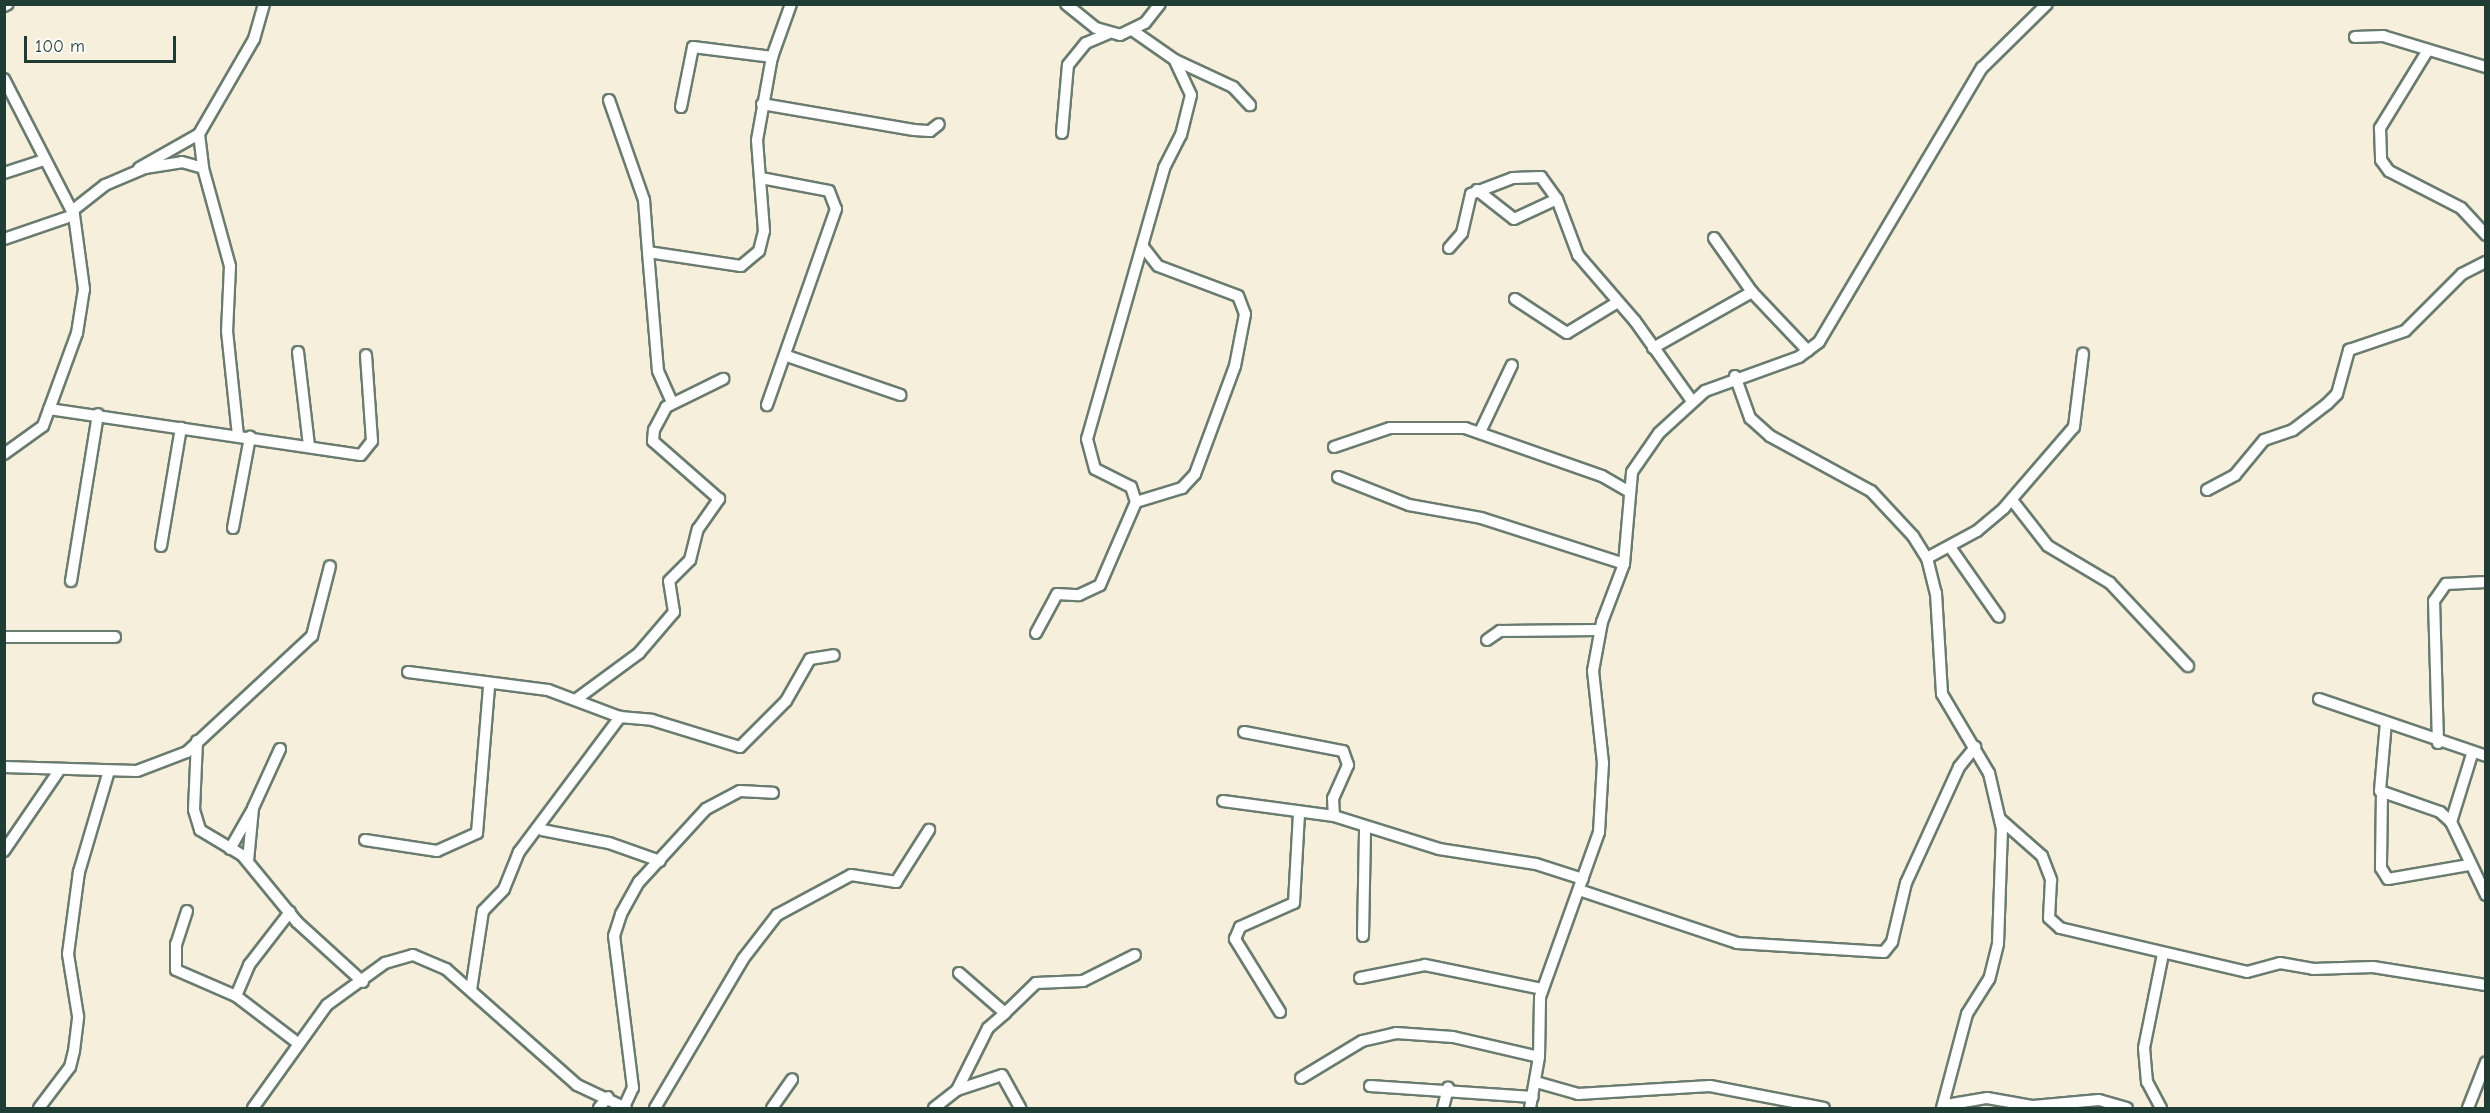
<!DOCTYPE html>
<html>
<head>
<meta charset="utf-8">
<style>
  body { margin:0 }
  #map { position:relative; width:2490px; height:1113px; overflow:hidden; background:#f6efdc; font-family:"Comic Neue",sans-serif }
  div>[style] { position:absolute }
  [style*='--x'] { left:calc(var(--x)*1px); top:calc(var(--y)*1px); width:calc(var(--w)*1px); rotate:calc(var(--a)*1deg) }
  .roads { filter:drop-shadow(2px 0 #6a7b6f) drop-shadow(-2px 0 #6a7b6f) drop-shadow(0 2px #6a7b6f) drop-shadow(0 -2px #6a7b6f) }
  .minor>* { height:10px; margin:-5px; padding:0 5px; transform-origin:5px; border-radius:5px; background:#fff }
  span { translate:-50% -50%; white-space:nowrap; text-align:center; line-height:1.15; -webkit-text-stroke:4.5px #fdfcf7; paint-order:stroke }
  .frame { position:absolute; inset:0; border:6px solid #1f3d34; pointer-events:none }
  .scale { position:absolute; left:24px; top:36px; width:152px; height:27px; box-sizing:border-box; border:3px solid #1f3d34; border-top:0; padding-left:8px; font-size:18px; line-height:21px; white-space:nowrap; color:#1f3d34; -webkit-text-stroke:4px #fdfcf7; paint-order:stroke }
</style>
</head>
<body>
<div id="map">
  <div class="roads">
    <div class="minor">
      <div style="--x:1066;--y:4;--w:38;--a:39"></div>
      <div style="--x:1096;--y:28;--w:25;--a:16"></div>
      <div style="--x:1120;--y:35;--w:28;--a:-26"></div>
      <div style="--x:1145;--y:23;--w:24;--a:-52"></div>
      <div style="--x:4;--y:6;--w:4;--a:-27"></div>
      <div style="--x:1132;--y:30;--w:52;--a:34.9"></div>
      <div style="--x:1175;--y:60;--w:64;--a:25"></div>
      <div style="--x:1233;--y:87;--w:25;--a:47"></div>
      <div style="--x:2355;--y:37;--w:28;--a:-2"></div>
      <div style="--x:2383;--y:36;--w:108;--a:16.8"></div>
      <div style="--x:2428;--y:50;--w:92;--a:121.6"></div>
      <div style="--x:2380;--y:128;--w:32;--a:88"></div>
      <div style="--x:2381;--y:160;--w:14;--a:54"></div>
      <div style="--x:2389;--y:171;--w:81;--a:27.2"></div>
      <div style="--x:2461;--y:208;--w:37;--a:47"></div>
      <div style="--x:4;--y:79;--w:153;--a:62.8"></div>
      <div style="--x:74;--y:215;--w:75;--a:82.3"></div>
      <div style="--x:84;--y:289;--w:45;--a:99"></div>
      <div style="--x:77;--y:333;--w:99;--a:110.1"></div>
      <div style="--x:43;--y:426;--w:48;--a:144.3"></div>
      <div style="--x:609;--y:100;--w:106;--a:70.7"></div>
      <div style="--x:644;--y:200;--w:52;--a:85.6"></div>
      <div style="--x:648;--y:252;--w:94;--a:8.6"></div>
      <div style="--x:741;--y:266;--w:23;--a:-40"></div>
      <div style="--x:759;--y:251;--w:21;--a:-76"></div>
      <div style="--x:764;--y:231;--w:91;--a:-94.4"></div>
      <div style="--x:757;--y:140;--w:84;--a:-79.8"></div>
      <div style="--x:762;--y:104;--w:154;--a:9.7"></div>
      <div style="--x:914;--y:130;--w:16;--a:4"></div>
      <div style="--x:930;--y:131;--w:11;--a:-38"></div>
      <div style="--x:681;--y:107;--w:61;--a:-78.7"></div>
      <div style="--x:693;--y:47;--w:80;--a:7.2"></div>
      <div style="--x:772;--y:57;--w:56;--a:-70.3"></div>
      <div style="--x:1062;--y:133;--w:68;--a:-85"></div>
      <div style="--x:1068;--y:65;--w:28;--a:-51"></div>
      <div style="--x:1086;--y:43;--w:23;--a:-23"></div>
      <div style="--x:199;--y:134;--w:34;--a:83"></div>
      <div style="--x:139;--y:168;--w:69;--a:-29.5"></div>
      <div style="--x:199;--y:134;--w:110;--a:-59.9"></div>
      <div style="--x:254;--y:39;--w:36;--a:-74"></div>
      <div style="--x:4;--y:173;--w:42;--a:-18"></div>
      <div style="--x:761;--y:178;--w:69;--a:10.8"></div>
      <div style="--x:829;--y:191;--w:19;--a:69"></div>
      <div style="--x:836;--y:209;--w:208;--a:109.4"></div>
      <div style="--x:1477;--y:190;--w:47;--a:38.1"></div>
      <div style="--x:1514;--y:219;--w:47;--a:-24.9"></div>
      <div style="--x:72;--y:211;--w:42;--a:-38.2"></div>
      <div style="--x:105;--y:185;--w:43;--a:-23"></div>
      <div style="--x:145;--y:168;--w:37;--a:-9"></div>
      <div style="--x:182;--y:162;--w:22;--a:16"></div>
      <div style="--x:203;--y:168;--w:102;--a:74.6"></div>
      <div style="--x:230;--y:266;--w:65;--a:92.6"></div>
      <div style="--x:227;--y:331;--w:106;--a:84"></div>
      <div style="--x:1714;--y:238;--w:66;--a:54.9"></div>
      <div style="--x:4;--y:239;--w:74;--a:-18.9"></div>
      <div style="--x:1449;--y:248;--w:20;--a:-49"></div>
      <div style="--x:1462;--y:233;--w:40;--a:-77"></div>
      <div style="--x:1471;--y:194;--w:45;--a:-20.9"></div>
      <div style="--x:1513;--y:178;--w:28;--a:-2"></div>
      <div style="--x:1541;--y:177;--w:27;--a:54"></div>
      <div style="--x:1557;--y:199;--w:60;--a:69.4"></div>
      <div style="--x:1578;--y:255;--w:87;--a:49.2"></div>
      <div style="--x:1635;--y:321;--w:98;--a:54.5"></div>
      <div style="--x:648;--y:252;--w:119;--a:85.2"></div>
      <div style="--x:658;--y:371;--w:34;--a:66"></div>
      <div style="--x:1515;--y:299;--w:62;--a:33.2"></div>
      <div style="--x:1567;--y:333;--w:60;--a:-31.3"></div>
      <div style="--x:1653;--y:348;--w:114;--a:-29.5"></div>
      <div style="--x:1752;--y:292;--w:81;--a:46.5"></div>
      <div style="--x:298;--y:352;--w:94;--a:83.3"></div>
      <div style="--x:787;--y:356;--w:120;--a:19"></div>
      <div style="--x:1735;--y:376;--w:45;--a:70.3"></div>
      <div style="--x:1750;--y:418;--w:27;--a:42"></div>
      <div style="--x:1770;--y:436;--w:115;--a:28.6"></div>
      <div style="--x:1871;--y:491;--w:62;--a:47"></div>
      <div style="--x:1913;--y:536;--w:26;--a:58"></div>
      <div style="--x:1927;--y:558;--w:36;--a:76"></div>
      <div style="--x:1936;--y:593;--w:101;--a:86.6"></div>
      <div style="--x:1942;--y:694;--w:92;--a:59.3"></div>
      <div style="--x:1989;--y:773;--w:57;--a:76.9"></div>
      <div style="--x:2002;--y:829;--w:115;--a:92"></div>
      <div style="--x:1998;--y:944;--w:36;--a:104"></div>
      <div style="--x:1989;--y:979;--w:41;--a:122.2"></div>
      <div style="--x:1967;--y:1014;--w:97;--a:104.9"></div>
      <div style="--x:49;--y:409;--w:315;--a:8.4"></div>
      <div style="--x:361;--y:455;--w:18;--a:-52"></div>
      <div style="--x:372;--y:441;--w:86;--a:-94"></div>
      <div style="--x:1480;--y:432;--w:74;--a:-64.5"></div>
      <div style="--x:1334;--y:447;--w:59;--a:-18.7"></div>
      <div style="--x:1390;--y:428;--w:75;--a:0"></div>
      <div style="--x:1465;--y:428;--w:145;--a:19.3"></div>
      <div style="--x:1602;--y:476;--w:30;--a:30"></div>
      <div style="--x:1338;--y:477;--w:76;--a:21.5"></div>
      <div style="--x:1409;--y:505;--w:73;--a:10.2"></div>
      <div style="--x:1481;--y:518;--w:150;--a:17.8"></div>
      <div style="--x:2207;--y:490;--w:32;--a:-28"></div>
      <div style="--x:2235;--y:475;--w:45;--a:-50.4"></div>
      <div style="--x:2264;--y:440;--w:31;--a:-19"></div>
      <div style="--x:2293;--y:430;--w:43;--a:-37.4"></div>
      <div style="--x:2327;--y:404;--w:14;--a:-45"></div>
      <div style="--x:2337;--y:394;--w:46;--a:-74.7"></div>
      <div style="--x:2349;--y:350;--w:59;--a:-18.7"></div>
      <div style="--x:2405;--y:331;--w:81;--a:-45"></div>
      <div style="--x:2462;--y:274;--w:27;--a:-27"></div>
      <div style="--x:2012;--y:500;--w:58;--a:52"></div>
      <div style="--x:2048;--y:546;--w:72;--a:30.8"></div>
      <div style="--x:2110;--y:583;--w:114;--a:46.8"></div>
      <div style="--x:1136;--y:502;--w:48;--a:-16.9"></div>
      <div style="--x:1182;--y:488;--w:19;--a:-47"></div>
      <div style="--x:1195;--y:474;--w:115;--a:-69.7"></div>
      <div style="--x:1235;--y:366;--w:53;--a:-79.1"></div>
      <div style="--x:1245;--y:314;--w:19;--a:-111"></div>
      <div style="--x:1238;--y:296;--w:85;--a:-159.4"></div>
      <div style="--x:1158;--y:266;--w:23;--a:-128"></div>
      <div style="--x:233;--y:528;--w:93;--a:-79.4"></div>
      <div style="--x:161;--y:546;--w:120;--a:-80.4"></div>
      <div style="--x:1950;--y:547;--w:85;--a:55"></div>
      <div style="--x:1927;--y:558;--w:57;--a:-28.4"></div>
      <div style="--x:1977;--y:531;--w:35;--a:-40"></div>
      <div style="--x:2004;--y:508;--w:107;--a:-49.2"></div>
      <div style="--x:2074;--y:427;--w:74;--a:-83"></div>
      <div style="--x:71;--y:581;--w:169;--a:-80.8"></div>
      <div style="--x:1036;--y:633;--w:44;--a:-61.7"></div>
      <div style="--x:1057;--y:594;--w:22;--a:3"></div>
      <div style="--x:1079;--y:595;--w:23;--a:-25"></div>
      <div style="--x:1100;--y:585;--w:90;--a:-66.6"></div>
      <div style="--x:1136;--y:502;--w:16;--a:-108"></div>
      <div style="--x:1131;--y:487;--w:40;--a:-153.4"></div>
      <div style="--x:1095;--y:469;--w:31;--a:-105"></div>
      <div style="--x:1087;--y:439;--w:282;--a:-74.1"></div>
      <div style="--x:1164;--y:168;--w:37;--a:-63"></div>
      <div style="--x:1181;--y:135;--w:41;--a:-76"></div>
      <div style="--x:1191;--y:95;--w:38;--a:-115"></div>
      <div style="--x:4;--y:637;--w:111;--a:0"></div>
      <div style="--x:1487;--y:640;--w:16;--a:-35"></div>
      <div style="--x:1500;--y:631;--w:99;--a:-0.6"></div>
      <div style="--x:408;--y:672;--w:141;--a:7.3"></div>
      <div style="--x:548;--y:690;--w:77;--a:20.6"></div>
      <div style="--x:620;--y:717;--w:32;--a:5"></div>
      <div style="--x:652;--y:720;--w:92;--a:17.1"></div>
      <div style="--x:740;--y:747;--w:65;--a:-45"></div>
      <div style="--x:786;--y:701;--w:48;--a:-60.3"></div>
      <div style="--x:810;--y:659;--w:24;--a:-9"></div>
      <div style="--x:578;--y:698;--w:76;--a:-36.4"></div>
      <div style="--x:639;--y:653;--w:54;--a:-49.5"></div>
      <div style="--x:674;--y:612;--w:31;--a:-99"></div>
      <div style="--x:669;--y:581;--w:30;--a:-45"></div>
      <div style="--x:690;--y:560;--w:32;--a:-76"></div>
      <div style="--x:698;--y:529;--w:37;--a:-55"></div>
      <div style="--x:719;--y:499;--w:88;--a:-138.7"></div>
      <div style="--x:653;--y:441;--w:11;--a:-85"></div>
      <div style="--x:654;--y:430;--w:26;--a:-62"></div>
      <div style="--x:666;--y:407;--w:64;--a:-26.2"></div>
      <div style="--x:2319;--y:699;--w:176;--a:18.8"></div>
      <div style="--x:2386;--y:722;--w:69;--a:95"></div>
      <div style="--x:2380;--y:791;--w:64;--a:19.3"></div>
      <div style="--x:2440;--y:812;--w:15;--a:42"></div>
      <div style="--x:2451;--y:822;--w:81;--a:64.4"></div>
      <div style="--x:1244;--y:732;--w:101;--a:10.9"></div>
      <div style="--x:1343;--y:751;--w:15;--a:70"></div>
      <div style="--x:1348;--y:765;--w:36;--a:114"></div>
      <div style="--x:1333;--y:798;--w:18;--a:87"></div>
      <div style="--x:197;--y:741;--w:69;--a:92.5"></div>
      <div style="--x:194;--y:810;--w:21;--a:73"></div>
      <div style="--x:200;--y:830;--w:49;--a:30.8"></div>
      <div style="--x:242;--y:855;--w:87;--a:50.6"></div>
      <div style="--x:297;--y:922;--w:89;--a:42.3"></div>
      <div style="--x:2438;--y:743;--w:142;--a:-91.6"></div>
      <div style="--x:2434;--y:601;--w:21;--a:-55"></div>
      <div style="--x:2446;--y:584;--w:40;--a:-2.9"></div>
      <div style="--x:4;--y:767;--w:133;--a:1.7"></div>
      <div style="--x:137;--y:771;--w:53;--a:-20.8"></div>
      <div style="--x:187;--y:752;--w:171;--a:-42.9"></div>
      <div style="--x:312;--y:636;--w:72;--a:-75.6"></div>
      <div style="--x:2382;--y:792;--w:76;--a:90.8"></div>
      <div style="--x:2381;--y:868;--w:13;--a:58"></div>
      <div style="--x:2388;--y:879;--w:82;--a:-9.8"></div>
      <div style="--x:1223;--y:801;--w:112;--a:7.7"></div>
      <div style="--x:1334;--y:816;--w:110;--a:17.4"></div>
      <div style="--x:1439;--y:849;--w:98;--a:8.8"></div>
      <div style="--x:1536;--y:864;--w:49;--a:17.7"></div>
      <div style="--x:2000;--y:819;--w:56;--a:41.4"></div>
      <div style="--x:2042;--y:856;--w:26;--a:69"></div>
      <div style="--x:2051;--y:880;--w:38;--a:93"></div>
      <div style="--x:2049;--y:918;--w:15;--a:42"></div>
      <div style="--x:2060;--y:928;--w:192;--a:13.2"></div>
      <div style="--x:2247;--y:972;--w:34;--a:-15"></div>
      <div style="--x:2280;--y:963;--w:34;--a:10"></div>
      <div style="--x:2313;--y:969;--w:60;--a:-1.9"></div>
      <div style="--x:2373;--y:967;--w:114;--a:9.1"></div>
      <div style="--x:2451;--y:822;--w:71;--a:-72.8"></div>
      <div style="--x:542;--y:830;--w:68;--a:11"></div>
      <div style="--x:609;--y:843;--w:54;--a:19.4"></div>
      <div style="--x:365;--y:840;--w:73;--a:8.7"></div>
      <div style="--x:437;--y:851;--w:44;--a:-24.2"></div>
      <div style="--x:477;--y:833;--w:147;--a:-85.3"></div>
      <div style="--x:230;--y:849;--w:43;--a:-60.4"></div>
      <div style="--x:4;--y:851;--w:96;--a:-55.6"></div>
      <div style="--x:248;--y:861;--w:53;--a:-84.6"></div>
      <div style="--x:253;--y:808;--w:65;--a:-65.4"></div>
      <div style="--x:1579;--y:890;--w:167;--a:18.5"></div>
      <div style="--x:1737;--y:943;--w:147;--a:3.5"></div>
      <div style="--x:1884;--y:952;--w:13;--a:-51"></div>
      <div style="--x:1892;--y:942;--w:61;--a:-76.7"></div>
      <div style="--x:1906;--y:883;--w:128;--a:-65.4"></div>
      <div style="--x:1959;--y:767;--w:26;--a:-51"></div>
      <div style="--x:187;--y:911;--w:35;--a:108"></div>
      <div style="--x:176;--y:944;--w:26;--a:90"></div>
      <div style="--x:176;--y:970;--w:65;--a:23.4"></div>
      <div style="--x:236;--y:996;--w:79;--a:37.3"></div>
      <div style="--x:1363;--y:936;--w:109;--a:-88.9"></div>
      <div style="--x:1360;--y:978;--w:66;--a:-11.3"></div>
      <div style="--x:1425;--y:965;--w:119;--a:11.6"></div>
      <div style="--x:471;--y:990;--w:80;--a:-81.4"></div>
      <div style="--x:483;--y:911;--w:30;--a:-46"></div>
      <div style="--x:504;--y:889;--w:40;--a:-68"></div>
      <div style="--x:519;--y:852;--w:169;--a:-53.2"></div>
      <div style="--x:236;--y:996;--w:34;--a:-67"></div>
      <div style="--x:249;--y:965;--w:67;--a:-52.3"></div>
      <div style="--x:1280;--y:1012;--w:86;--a:-121.7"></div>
      <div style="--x:1235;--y:939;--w:13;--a:-67"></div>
      <div style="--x:1240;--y:927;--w:59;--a:-24"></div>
      <div style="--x:1294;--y:903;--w:90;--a:-86.8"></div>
      <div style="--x:1005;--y:1013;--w:43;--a:-44.1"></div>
      <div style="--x:1036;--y:983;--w:47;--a:-2.4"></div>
      <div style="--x:1083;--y:981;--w:58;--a:-26.6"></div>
      <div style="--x:1301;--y:1078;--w:71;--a:-31.2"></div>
      <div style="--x:1362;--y:1041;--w:35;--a:-13"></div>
      <div style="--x:1396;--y:1033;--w:57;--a:4"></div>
      <div style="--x:1453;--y:1037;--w:88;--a:13.1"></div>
      <div style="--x:1536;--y:1082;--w:44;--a:15.9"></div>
      <div style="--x:1578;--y:1094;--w:132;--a:-3.5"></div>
      <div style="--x:1710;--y:1086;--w:116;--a:10.9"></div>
      <div style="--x:1370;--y:1086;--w:163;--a:3.9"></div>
      <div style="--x:957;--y:1090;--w:47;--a:-18.4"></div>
      <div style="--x:1002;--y:1075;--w:38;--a:61"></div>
      <div style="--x:1946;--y:1105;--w:42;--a:-9.7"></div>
      <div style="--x:1987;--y:1098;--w:47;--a:9.9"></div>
      <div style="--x:2033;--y:1106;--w:66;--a:-5.2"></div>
      <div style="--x:2099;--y:1100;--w:29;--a:16"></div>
      <div style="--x:624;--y:1107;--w:21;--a:-65"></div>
      <div style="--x:633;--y:1088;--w:153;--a:-97.1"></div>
      <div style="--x:614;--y:936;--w:23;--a:-72"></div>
      <div style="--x:621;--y:914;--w:37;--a:-61"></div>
      <div style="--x:639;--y:882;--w:99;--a:-47.5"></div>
      <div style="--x:706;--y:809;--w:38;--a:-28"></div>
      <div style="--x:740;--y:791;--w:33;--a:3"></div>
      <div style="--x:39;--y:1108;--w:51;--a:-52.9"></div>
      <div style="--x:70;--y:1067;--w:16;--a:-76"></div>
      <div style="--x:74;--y:1051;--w:35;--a:-83"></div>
      <div style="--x:78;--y:1016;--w:63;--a:-99.2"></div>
      <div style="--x:68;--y:954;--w:83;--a:-82.4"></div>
      <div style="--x:79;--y:872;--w:105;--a:-73.5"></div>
      <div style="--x:253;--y:1108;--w:127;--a:-54.3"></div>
      <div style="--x:327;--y:1005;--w:72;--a:-35.9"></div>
      <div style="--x:385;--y:963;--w:29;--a:-16"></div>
      <div style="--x:413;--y:955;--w:36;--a:23"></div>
      <div style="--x:446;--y:969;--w:175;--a:41.5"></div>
      <div style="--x:577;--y:1085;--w:54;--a:25.1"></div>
      <div style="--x:599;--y:1108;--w:14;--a:-51"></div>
      <div style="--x:655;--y:1108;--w:173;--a:-59.4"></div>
      <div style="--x:743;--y:959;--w:56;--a:-52.3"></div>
      <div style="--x:777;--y:915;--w:84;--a:-28.4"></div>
      <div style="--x:851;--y:875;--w:46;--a:8.8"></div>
      <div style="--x:896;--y:882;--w:62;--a:-57.6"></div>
      <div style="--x:772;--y:1108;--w:35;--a:-55"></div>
      <div style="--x:934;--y:1108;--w:29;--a:-38"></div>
      <div style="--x:957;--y:1090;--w:69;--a:-63.4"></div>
      <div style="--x:988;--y:1028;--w:23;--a:-41"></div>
      <div style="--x:1005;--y:1013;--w:61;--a:-139"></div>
      <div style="--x:1443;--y:1108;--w:21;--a:-76"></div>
      <div style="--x:1530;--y:1108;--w:52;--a:-80"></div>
      <div style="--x:1539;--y:1057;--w:60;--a:-89"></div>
      <div style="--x:1540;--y:997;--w:175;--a:-70.3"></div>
      <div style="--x:1599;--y:832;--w:69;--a:-86.7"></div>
      <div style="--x:1603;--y:763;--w:93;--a:-96.2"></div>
      <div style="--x:1593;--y:671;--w:50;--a:-79.6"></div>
      <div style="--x:1602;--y:622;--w:62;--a:-69.2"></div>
      <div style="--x:1624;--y:564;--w:92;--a:-85"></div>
      <div style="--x:1632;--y:472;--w:47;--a:-55.3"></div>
      <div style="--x:1659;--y:433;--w:62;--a:-42.4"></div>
      <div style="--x:1705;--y:391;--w:100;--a:-19.9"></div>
      <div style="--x:1799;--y:357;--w:25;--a:-37"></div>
      <div style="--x:1819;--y:342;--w:319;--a:-59.3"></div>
      <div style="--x:1982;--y:68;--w:91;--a:-44.6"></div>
      <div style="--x:2161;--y:1108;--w:30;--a:-118"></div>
      <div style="--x:2147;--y:1082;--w:34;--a:-95"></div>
      <div style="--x:2144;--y:1048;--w:96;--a:-78.6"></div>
      <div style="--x:2468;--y:1108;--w:49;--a:-68.6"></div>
    </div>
  </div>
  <div class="frame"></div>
  <div class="scale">100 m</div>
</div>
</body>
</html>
